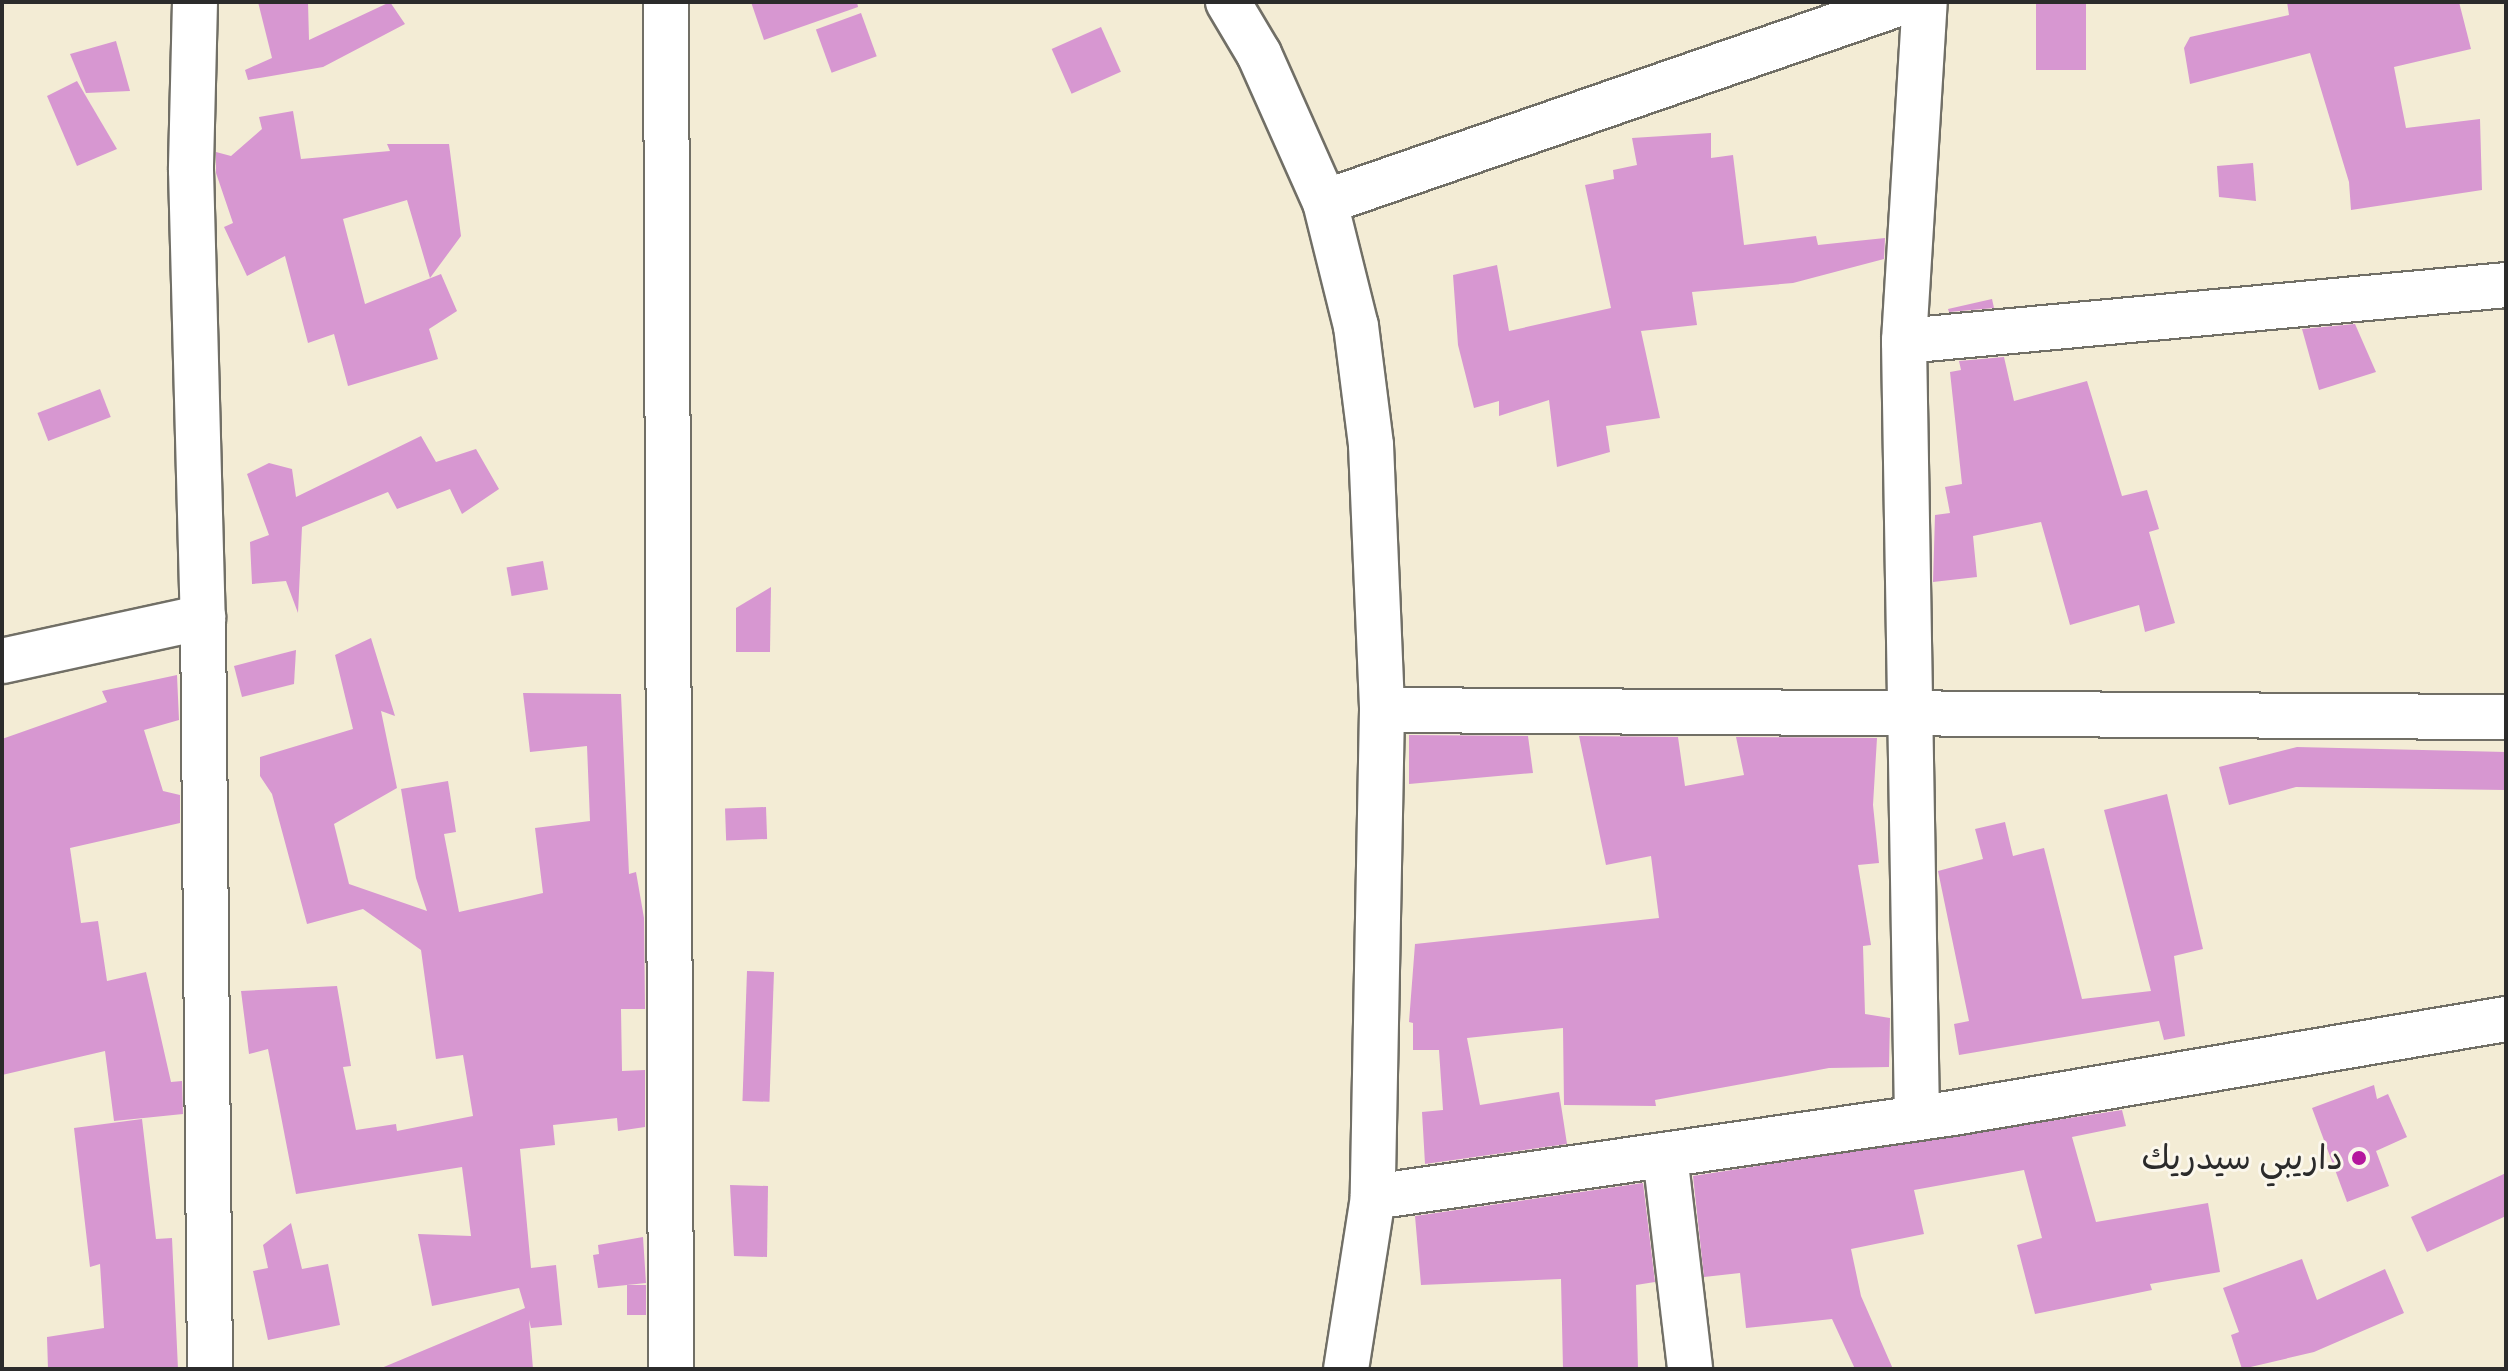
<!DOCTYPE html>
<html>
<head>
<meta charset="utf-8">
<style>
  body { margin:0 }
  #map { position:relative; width:2508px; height:1371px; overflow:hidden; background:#f3ecd5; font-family:Caveat,"Playpen Sans Arabic",sans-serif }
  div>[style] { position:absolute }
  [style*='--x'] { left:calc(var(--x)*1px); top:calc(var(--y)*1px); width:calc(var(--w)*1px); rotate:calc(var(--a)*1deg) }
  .building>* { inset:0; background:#d797d1; transform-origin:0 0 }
  .roads { filter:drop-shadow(2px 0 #716f66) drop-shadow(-2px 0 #716f66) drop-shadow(0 2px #716f66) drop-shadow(0 -2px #716f66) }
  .street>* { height:44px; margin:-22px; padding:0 22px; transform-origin:22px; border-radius:22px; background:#fff }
  .dots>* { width:22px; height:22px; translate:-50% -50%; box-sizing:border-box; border:4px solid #fbf7ec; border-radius:50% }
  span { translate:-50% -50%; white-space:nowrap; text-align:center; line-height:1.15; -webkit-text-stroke:6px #fbf7ec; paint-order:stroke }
  .poi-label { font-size:34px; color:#2b2b2b }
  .right { translate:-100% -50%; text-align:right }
  .frame { position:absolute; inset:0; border:4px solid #2b2b2b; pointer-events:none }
</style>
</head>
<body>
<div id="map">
  <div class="building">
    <div style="clip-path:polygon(258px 2px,308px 2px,309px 40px,390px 2px,405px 24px,323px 67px,248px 80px,245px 70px,272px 58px)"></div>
    <div style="clip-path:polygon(751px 2px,857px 2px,858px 7px,764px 40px)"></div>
    <div style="left:2036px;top:2px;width:50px;height:68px"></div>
    <div style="clip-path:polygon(2287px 2px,2459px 2px,2471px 49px,2394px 67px,2406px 128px,2480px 119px,2482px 190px,2351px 210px,2349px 182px,2310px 53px,2190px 84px,2184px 48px,2190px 37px,2289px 15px)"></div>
    <div style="left:861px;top:13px;width:46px;height:48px;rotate:70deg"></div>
    <div style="left:1101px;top:27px;width:49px;height:54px;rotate:66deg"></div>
    <div style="clip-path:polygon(116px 41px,130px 91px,86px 93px,70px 54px)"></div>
    <div style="clip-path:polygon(77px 81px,117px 149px,77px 166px,47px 96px)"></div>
    <div style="clip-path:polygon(293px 111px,301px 159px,390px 151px,387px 144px,449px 144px,461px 236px,430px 278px,407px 200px,343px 219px,365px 304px,441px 274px,457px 311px,429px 329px,438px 359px,348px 386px,334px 334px,308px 343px,285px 256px,247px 276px,224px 227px,233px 223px,216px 173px,216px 152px,231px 156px,262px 129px,259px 117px)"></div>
    <div style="clip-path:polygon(1711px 133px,1711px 158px,1733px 155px,1744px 245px,1816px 236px,1818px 245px,1885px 238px,1884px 259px,1793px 283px,1692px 292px,1697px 325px,1641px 331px,1660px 418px,1606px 426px,1610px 452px,1557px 467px,1549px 400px,1499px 416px,1499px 401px,1474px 408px,1458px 345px,1453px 275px,1497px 265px,1509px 331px,1611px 308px,1585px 185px,1614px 179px,1613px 170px,1637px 165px,1632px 138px)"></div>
    <div style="clip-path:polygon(2253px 163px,2256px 201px,2219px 197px,2217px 166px)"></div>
    <div style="clip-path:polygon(1992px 299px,1994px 308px,1949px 312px,1948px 309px)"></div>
    <div style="clip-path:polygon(2355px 324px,2376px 372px,2319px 390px,2302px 329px)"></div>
    <div style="clip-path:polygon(2004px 357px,2014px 401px,2087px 381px,2122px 496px,2147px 490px,2159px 529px,2149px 532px,2175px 623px,2145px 632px,2139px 605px,2070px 625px,2041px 522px,1973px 536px,1977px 577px,1933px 582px,1935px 515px,1950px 513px,1945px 487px,1962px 484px,1950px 372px,1961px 370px,1959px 361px)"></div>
    <div style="left:100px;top:389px;width:30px;height:67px;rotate:69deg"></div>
    <div style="clip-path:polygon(421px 436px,436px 462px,476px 449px,499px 489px,462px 514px,450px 489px,397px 509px,388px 492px,302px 527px,298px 613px,286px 581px,252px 584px,250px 542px,269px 535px,247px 474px,269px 463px,292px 469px,296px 497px)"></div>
    <div style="left:543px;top:561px;width:29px;height:37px;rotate:80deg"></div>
    <div style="clip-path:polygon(771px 587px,770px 652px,736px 652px,736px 608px)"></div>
    <div style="clip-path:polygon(371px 638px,395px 716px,381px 711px,397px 788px,334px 824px,349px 884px,427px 911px,416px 878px,401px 789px,448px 781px,456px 832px,444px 834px,459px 912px,543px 893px,535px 828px,590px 821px,587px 746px,530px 752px,523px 693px,621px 694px,629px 874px,636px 872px,644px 918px,645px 1009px,621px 1009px,622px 1071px,645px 1070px,645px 1127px,618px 1131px,617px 1118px,553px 1125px,555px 1145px,520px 1149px,531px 1268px,556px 1265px,562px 1325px,531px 1328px,529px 1320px,533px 1369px,379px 1369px,525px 1308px,519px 1288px,432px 1306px,418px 1234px,471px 1236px,462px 1167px,296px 1194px,268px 1049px,249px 1054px,241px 991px,337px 986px,351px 1066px,343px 1067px,356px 1130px,396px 1124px,397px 1131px,473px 1116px,463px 1055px,436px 1059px,421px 950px,363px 909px,307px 924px,272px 794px,260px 776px,260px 757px,353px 729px,335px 655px)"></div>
    <div style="clip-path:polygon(296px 650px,294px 684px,242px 697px,234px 666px)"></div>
    <div style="clip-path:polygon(177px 675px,179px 720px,144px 730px,163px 791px,180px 795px,180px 823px,70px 848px,81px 923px,98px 921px,107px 981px,146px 972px,171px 1082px,182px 1081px,183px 1114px,114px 1121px,105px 1051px,2px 1075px,2px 739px,107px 702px,102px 691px)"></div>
    <div style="clip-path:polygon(1409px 735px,1528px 736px,1533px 773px,1409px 784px)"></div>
    <div style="clip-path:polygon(1579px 736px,1678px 737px,1685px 786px,1744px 775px,1736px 737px,1877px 738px,1873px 805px,1879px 863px,1858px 865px,1871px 945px,1863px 946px,1865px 1014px,1890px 1018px,1889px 1067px,1829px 1068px,1655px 1100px,1656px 1106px,1564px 1105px,1563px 1028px,1467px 1038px,1480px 1105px,1559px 1092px,1567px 1144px,1425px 1164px,1422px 1112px,1443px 1110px,1439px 1050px,1413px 1050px,1413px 1023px,1409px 1022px,1415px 944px,1659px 918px,1651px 856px,1606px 865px)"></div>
    <div style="clip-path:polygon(2297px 747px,2506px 752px,2506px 790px,2296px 787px,2229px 805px,2219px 767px)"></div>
    <div style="clip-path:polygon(2167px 794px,2203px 949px,2174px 956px,2185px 1036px,2164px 1040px,2159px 1021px,1959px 1055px,1954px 1024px,1969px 1021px,1938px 871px,1983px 859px,1975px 829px,2005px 822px,2013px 856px,2044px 848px,2082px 999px,2151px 991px,2104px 810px)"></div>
    <div style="left:766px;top:807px;width:32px;height:41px;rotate:88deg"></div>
    <div style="left:747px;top:971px;width:27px;height:130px;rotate:2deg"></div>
    <div style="clip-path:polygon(2374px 1085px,2377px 1099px,2388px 1094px,2407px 1137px,2376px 1151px,2389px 1186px,2347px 1202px,2312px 1108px)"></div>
    <div style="clip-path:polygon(2122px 1110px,2126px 1126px,2072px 1137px,2096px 1222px,2208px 1203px,2220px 1272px,2150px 1284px,2152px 1290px,2035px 1314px,2017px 1245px,2042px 1238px,2024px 1170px,1914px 1190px,1924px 1234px,1851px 1249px,1861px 1296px,1893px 1369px,1855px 1369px,1832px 1319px,1746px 1328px,1740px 1273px,1704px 1277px,1693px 1176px)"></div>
    <div style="clip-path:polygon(142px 1119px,156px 1239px,172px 1238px,178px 1369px,48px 1369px,47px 1337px,104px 1328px,100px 1264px,90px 1267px,74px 1128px)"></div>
    <div style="clip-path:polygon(2506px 1173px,2506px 1216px,2427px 1252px,2411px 1217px)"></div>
    <div style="clip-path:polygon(1643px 1183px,1655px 1282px,1636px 1285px,1638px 1369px,1563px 1369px,1561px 1279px,1421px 1285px,1415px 1216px)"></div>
    <div style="clip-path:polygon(730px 1185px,768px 1186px,767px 1257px,734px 1256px)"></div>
    <div style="clip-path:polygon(291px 1223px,302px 1269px,328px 1264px,340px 1325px,268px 1340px,253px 1271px,268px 1268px,263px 1245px)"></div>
    <div style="clip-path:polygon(643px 1237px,646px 1283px,598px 1288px,593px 1255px,599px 1254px,598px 1245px)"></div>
    <div style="clip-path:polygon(2302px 1259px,2317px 1300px,2385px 1269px,2404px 1313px,2314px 1352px,2242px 1369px,2231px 1335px,2239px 1332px,2223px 1288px)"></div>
    <div style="left:646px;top:1285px;width:30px;height:19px;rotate:90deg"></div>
  </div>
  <div class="roads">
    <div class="street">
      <div style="--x:195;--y:2;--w:168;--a:91.4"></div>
      <div style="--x:191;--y:170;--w:447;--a:88.5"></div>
      <div style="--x:203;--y:617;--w:752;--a:89.47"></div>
      <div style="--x:666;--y:2;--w:1367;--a:89.79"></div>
      <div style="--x:1228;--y:2;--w:61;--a:59.2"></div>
      <div style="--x:1259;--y:54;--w:162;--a:66"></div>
      <div style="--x:1325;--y:202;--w:128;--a:76"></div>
      <div style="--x:1356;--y:326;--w:120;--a:82.8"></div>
      <div style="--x:1371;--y:445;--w:265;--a:87.6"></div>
      <div style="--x:1382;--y:710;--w:487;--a:91.1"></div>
      <div style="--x:1373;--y:1197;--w:174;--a:98.9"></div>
      <div style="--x:1325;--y:202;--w:613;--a:-19.06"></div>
      <div style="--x:1904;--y:341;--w:605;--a:-5.31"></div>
      <div style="--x:2;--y:661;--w:206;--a:-12.3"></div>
      <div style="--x:1382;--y:710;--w:1124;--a:0.36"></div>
      <div style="--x:1917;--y:1118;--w:777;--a:-90.96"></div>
      <div style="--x:1904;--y:341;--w:340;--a:-86.5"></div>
      <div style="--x:1665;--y:1155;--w:215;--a:83.3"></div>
      <div style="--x:1373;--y:1197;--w:586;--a:-8.24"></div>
      <div style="--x:1953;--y:1113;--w:561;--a:-9.65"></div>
    </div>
  </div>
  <div class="dots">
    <div style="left:2359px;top:1158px;background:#b5179e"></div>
  </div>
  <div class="poi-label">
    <span class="right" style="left:2343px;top:1158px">داريبي سيدريك</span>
  </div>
  <div class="frame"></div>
</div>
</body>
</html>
